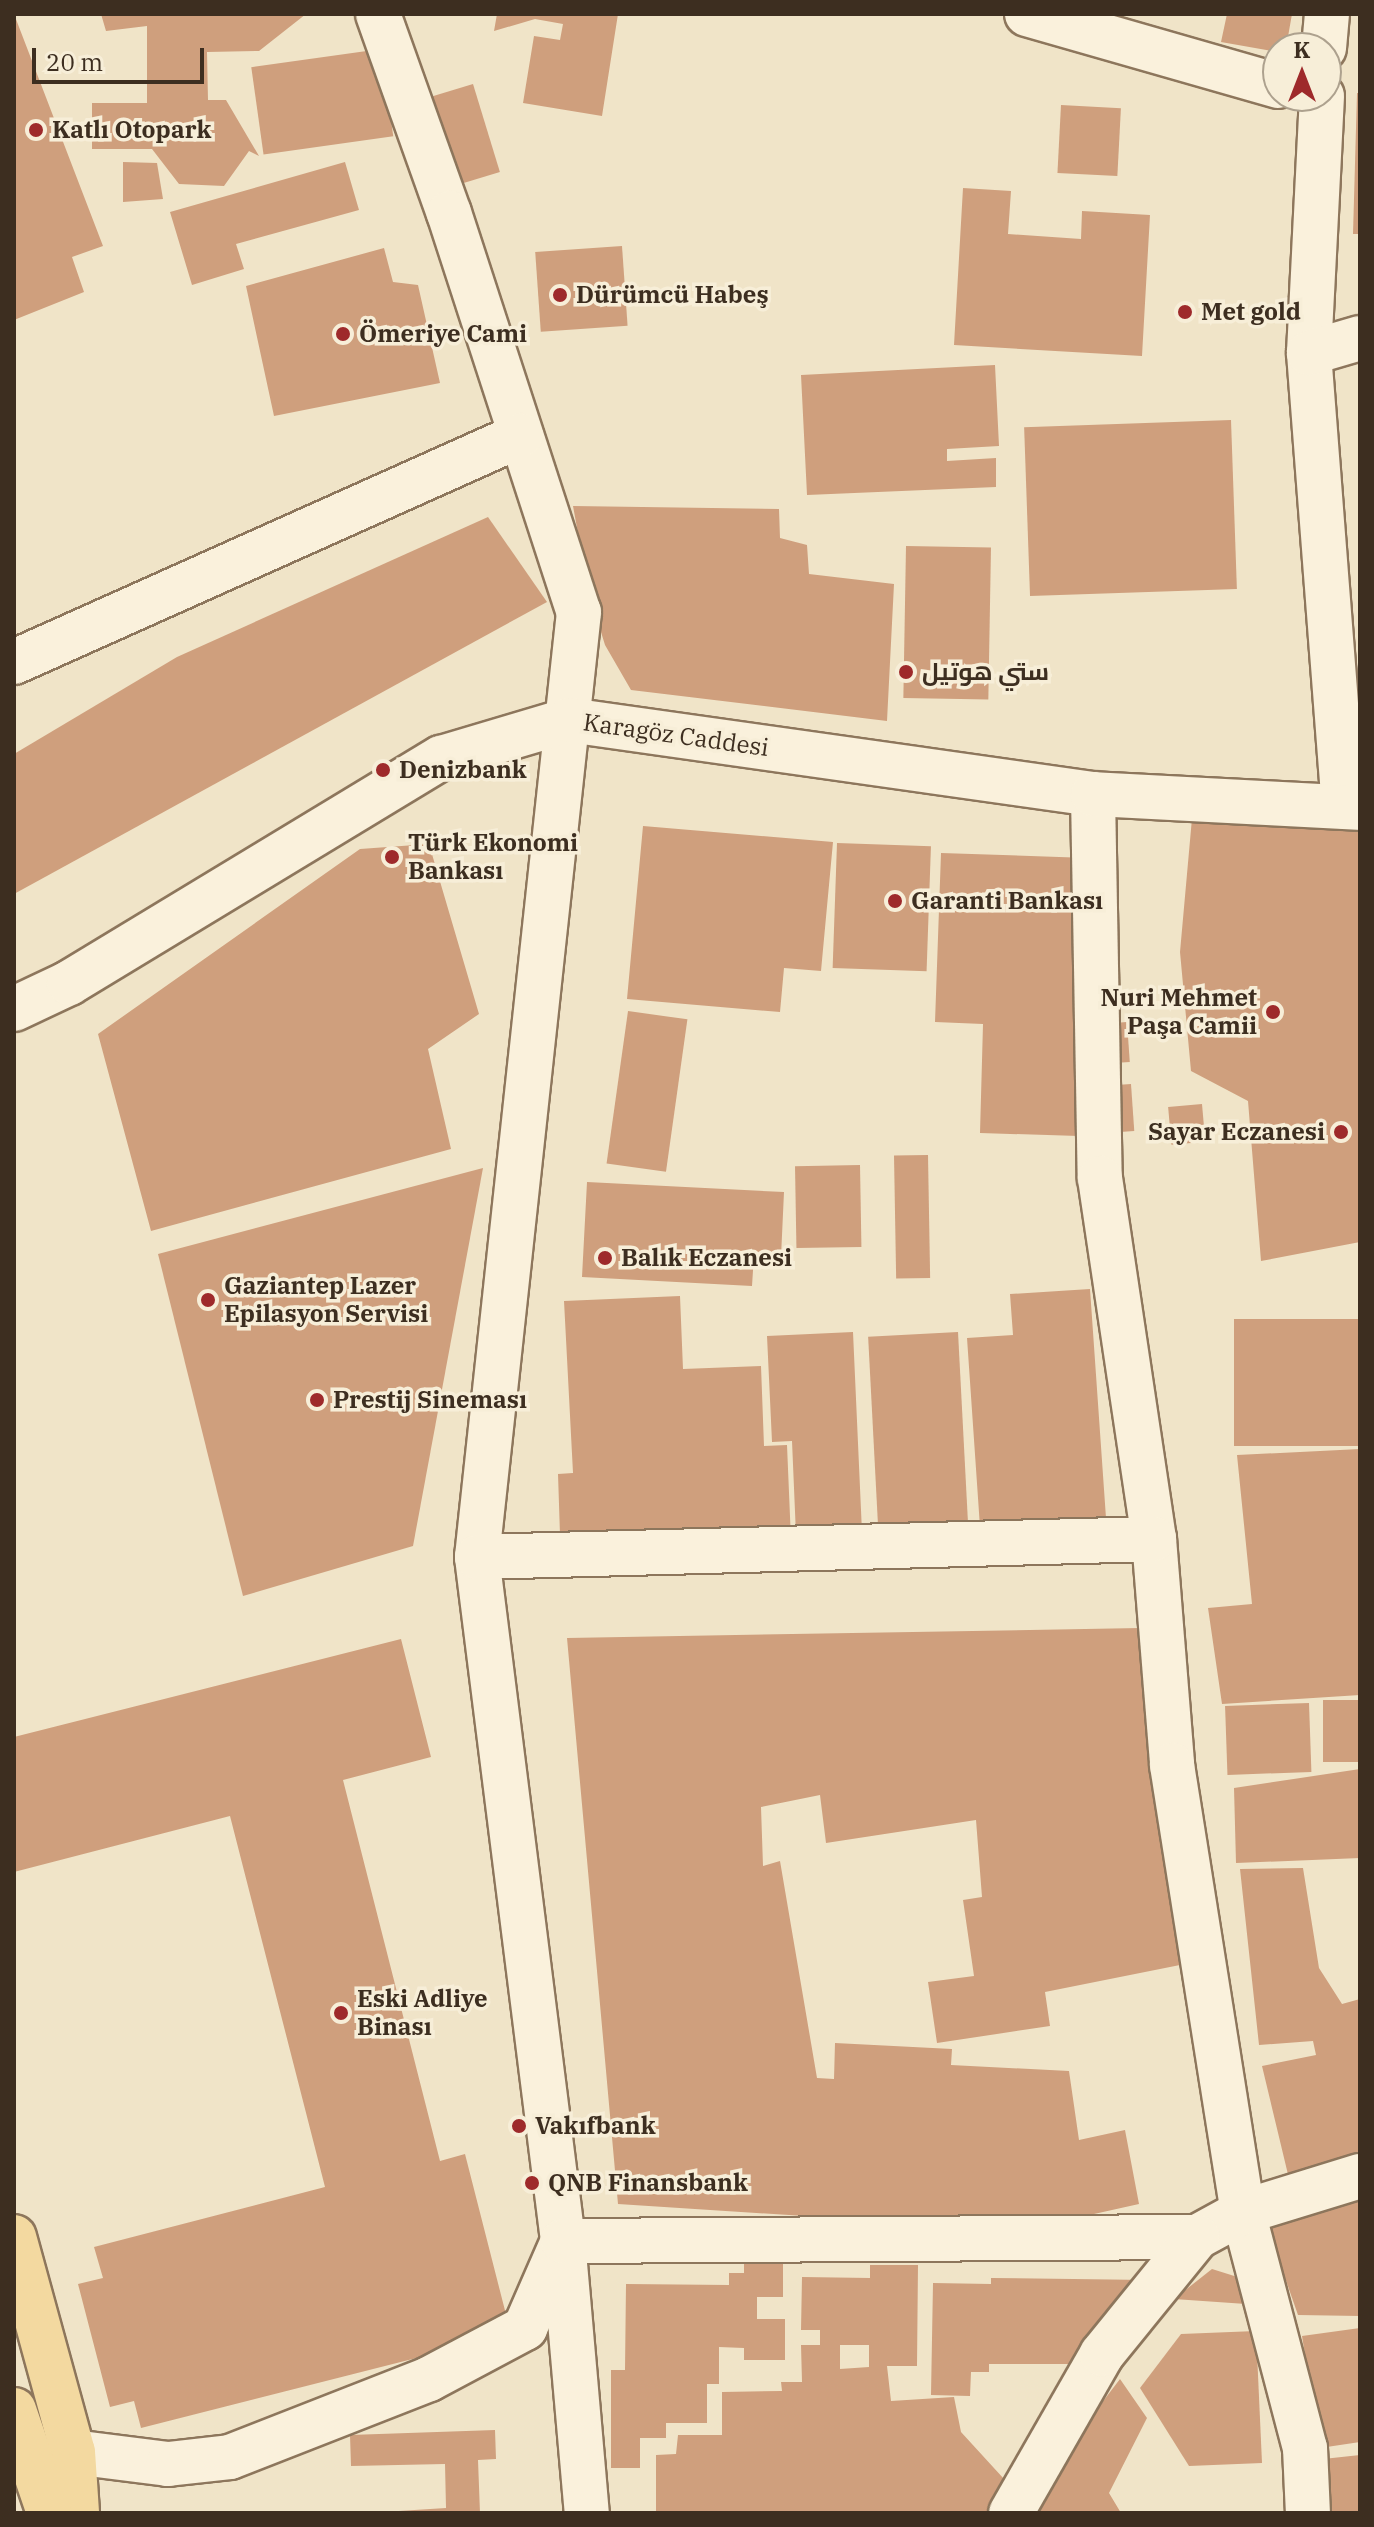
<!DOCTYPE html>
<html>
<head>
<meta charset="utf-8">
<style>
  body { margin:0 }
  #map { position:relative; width:1374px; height:2527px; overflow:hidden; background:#f0e4c8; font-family:"IBM Plex Serif",Cairo,serif }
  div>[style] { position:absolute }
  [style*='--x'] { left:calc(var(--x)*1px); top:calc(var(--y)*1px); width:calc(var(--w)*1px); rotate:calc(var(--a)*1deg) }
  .building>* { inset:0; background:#cf9f7d; transform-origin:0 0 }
  .roads { filter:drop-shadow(2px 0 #8d765c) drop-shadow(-2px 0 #8d765c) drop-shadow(0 2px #8d765c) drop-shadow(0 -2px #8d765c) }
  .minor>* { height:44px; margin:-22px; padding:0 22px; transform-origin:22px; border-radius:22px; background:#faf1dc }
  .major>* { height:44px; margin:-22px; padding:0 22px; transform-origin:22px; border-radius:22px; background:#f3d9a0 }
  .dots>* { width:22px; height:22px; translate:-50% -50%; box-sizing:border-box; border:4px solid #f7eed8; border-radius:50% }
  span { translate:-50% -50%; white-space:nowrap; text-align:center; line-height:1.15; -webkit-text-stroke:7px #f7eed8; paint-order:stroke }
  .poi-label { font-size:24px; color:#3d2e20; font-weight:700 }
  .left { translate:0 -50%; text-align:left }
  .right { translate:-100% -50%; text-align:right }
  .street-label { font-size:24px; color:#3d2e20 }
  .frame { position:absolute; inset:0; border:16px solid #3d2e20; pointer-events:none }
  .north { position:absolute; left:1262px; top:32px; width:80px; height:80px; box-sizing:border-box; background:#f7eed8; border:2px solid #ada18e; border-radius:50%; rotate:0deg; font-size:22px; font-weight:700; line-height:32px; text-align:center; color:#3d2e20 }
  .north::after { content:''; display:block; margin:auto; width:28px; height:36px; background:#9e2a2b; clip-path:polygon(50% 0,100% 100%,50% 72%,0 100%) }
  .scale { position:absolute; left:32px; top:48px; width:172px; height:36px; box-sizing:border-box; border:4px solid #3d2e20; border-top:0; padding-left:10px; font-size:24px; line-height:28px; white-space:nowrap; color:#3d2e20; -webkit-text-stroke:6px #f7eed8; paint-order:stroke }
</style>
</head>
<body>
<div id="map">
  <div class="building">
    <div style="clip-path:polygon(14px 14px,103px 246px,72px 257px,84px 292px,14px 320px)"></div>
    <div style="clip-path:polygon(101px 14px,306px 14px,259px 51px,207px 52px,208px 100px,226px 100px,259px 156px,249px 151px,224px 186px,179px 184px,152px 149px,92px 149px,92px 103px,147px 103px,147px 26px,106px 31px)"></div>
    <div style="clip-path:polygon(497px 14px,618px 14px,602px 116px,523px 103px,534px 36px,560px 40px,563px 24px,535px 19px,494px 31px)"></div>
    <div style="clip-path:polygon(1227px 14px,1292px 14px,1286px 48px,1278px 48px,1278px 52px,1221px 42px)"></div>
    <div style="left:381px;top:49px;width:88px;height:131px;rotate:82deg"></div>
    <div style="left:473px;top:84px;width:92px;height:50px;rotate:73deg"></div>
    <div style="clip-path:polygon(1357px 93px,1360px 93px,1360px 234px,1353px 234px)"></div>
    <div style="left:1061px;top:105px;width:60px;height:68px;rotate:3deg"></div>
    <div style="clip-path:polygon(123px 162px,157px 163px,163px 199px,123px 202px)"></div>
    <div style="clip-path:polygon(345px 162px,359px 210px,236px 244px,244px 269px,192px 285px,170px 212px)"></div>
    <div style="clip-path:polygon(963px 188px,1011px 191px,1008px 234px,1081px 239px,1082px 211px,1150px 215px,1142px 356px,954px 345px)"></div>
    <div style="left:622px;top:246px;width:80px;height:87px;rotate:86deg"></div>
    <div style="clip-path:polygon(384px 248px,393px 282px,418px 285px,440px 383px,274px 416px,246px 286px)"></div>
    <div style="clip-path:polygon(995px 365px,999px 446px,947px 449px,947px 461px,996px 458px,996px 487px,807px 495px,801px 375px)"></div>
    <div style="left:1231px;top:420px;width:169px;height:207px;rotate:88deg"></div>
    <div style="clip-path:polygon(573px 506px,779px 509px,780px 538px,807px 545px,809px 574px,894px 584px,887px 721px,631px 690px,605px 645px,589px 593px)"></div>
    <div style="clip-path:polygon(488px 517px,547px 602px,14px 894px,14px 754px,177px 657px)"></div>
    <div style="left:906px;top:546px;width:85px;height:152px;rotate:1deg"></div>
    <div style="clip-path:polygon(1193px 807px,1360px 816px,1360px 1242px,1261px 1261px,1248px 1101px,1191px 1071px,1180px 952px)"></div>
    <div style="clip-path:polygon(643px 826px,833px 842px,821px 971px,784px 968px,780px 1012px,627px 999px)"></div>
    <div style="left:837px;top:843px;width:94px;height:125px;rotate:2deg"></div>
    <div style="clip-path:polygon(429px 844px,479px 1014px,428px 1049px,451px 1149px,151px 1231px,98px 1034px,360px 849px)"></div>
    <div style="clip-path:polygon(941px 853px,1088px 858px,1079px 1136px,980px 1133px,983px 1024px,935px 1022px)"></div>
    <div style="left:628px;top:1011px;width:60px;height:154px;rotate:8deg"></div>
    <div style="left:1127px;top:1022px;width:40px;height:27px;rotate:86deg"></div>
    <div style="left:1131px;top:1084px;width:47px;height:29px;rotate:86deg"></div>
    <div style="left:1202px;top:1104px;width:38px;height:34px;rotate:85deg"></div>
    <div style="left:928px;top:1155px;width:123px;height:34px;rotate:89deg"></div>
    <div style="left:860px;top:1165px;width:82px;height:65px;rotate:89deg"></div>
    <div style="clip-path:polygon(483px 1168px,413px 1546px,243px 1596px,158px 1254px)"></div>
    <div style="clip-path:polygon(587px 1182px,784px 1192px,781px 1257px,754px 1255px,752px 1286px,582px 1277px)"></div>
    <div style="clip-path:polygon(1090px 1289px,1106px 1518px,980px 1527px,967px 1338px,1013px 1335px,1010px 1294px)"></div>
    <div style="clip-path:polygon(680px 1296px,683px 1369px,761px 1366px,764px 1446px,787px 1445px,791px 1540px,560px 1535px,558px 1474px,573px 1473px,564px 1301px)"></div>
    <div style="left:1360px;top:1319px;width:127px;height:126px;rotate:90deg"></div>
    <div style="clip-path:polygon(853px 1332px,862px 1532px,796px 1535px,792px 1441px,772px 1442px,767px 1336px)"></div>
    <div style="left:958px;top:1332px;width:195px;height:90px;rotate:87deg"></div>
    <div style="clip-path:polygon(1360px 1449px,1360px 1695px,1222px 1704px,1208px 1608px,1252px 1604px,1237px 1455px)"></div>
    <div style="clip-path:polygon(1140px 1628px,1180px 1965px,1045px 1992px,1050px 2026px,937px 2043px,928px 1982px,974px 1976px,963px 1900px,982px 1897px,976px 1820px,826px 1843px,820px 1795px,761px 1807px,763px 1866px,780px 1861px,817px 2078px,834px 2079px,835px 2043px,952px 2049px,951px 2065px,1069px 2071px,1079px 2140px,1125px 2130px,1139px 2204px,1040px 2226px,944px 2225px,618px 2204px,567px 1638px)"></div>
    <div style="clip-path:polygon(401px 1639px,431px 1757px,343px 1780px,440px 2161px,465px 2154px,511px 2334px,141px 2428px,134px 2401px,110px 2407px,78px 2284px,103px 2278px,94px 2247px,325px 2187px,230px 1816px,14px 1872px,14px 1737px)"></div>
    <div style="left:1360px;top:1700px;width:62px;height:37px;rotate:90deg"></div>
    <div style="left:1309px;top:1703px;width:69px;height:84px;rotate:88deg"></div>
    <div style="clip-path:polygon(1360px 1769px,1360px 1858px,1236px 1863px,1234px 1788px)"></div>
    <div style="clip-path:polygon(1303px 1868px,1319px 1968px,1342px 2004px,1360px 1999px,1360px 2165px,1291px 2187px,1262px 2066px,1316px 2055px,1313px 2041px,1259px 2045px,1240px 1869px)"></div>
    <div style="clip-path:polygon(1360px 2196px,1360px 2316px,1298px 2315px,1268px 2229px)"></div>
    <div style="clip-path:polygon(744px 2263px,783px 2263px,783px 2297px,757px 2297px,757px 2319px,785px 2319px,785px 2360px,744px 2360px,744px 2348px,719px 2347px,719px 2384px,707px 2384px,707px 2423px,666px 2423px,666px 2438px,640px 2438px,640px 2468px,611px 2468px,611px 2370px,625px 2370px,626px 2284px,729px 2285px,729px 2273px,744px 2273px)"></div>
    <div style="clip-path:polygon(evenodd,870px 2265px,918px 2265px,917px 2366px,887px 2366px,891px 2401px,954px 2397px,961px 2432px,1015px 2491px,999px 2513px,656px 2513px,656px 2455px,676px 2454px,678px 2435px,722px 2435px,722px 2392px,782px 2391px,781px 2382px,802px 2382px,801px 2345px,820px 2345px,820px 2330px,801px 2330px,802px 2277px,870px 2278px,870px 2265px,840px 2345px,869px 2345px,869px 2367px,840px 2369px,840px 2345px)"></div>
    <div style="clip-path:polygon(1212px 2269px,1247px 2280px,1246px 2304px,1174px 2299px)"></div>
    <div style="clip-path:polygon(991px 2278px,1148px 2280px,1091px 2364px,989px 2364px,989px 2372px,971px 2372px,970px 2396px,931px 2395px,933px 2283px,991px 2284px)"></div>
    <div style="clip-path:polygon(1360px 2328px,1360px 2442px,1320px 2448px,1302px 2336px)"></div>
    <div style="clip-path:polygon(1256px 2331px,1262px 2463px,1189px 2466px,1140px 2388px,1181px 2334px)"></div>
    <div style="clip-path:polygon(1120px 2379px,1147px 2418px,1109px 2493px,1121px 2513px,1039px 2513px,1030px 2497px)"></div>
    <div style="clip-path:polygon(495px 2430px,496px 2459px,478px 2460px,480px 2513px,367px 2513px,446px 2508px,445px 2464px,351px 2466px,350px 2435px)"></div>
    <div style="clip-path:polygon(1360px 2455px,1360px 2513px,1320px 2513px,1314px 2460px)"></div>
  </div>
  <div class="roads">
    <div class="minor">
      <div style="--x:378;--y:14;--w:211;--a:70.4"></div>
      <div style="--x:449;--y:213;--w:420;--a:72"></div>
      <div style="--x:579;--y:612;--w:950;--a:96.16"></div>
      <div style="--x:477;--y:1557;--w:689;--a:82.83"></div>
      <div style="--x:563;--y:2241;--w:273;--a:85"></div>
      <div style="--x:1027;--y:14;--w:261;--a:16"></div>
      <div style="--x:1324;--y:48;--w:34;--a:-85"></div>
      <div style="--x:1322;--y:96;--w:257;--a:92.9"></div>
      <div style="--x:1309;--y:353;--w:455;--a:85.6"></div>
      <div style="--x:1309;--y:353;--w:53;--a:-16.4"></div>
      <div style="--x:14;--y:662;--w:555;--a:-24.12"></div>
      <div style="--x:1093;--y:794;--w:384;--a:89"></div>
      <div style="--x:1100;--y:1178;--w:365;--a:81.5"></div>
      <div style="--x:1154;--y:1539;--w:227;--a:85.4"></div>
      <div style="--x:1172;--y:1765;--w:453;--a:81"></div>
      <div style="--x:1243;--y:2212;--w:244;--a:75.3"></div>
      <div style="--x:1305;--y:2448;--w:65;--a:87.4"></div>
      <div style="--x:14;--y:1009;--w:61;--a:-25.3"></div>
      <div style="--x:69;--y:983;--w:435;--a:-31.2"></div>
      <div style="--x:441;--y:758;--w:134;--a:-16.5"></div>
      <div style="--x:569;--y:720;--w:529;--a:8.04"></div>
      <div style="--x:1093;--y:794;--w:267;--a:3"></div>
      <div style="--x:477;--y:1557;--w:677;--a:-1.52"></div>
      <div style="--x:73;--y:2452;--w:96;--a:7.2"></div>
      <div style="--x:168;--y:2464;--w:62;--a:-6.4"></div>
      <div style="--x:230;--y:2457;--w:214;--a:-21.4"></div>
      <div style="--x:429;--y:2379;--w:109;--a:-28"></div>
      <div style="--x:525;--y:2328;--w:95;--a:-66.4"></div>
      <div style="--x:563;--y:2241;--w:634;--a:-0.36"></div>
      <div style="--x:1197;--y:2237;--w:52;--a:-28.5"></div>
      <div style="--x:1243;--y:2212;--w:122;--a:-17.1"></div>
      <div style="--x:1011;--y:2513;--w:183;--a:-60.2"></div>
      <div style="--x:1102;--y:2354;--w:151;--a:-50.9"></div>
    </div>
    <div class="major">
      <div style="--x:14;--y:2237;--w:223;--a:74.7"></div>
      <div style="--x:73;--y:2452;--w:61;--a:86.2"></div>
      <div style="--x:14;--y:2410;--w:109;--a:71.2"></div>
    </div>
  </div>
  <div class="dots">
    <div style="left:36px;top:130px;background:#9e2a2b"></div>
    <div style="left:560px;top:295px;background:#9e2a2b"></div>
    <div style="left:1185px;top:312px;background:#9e2a2b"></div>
    <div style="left:343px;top:334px;background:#9e2a2b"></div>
    <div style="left:906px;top:672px;background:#9e2a2b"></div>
    <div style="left:383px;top:770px;background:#9e2a2b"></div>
    <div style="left:392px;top:857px;background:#9e2a2b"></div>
    <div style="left:895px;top:901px;background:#9e2a2b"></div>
    <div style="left:1273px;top:1012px;background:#9e2a2b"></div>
    <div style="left:1341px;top:1132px;background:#9e2a2b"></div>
    <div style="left:605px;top:1258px;background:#9e2a2b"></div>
    <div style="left:208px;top:1300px;background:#9e2a2b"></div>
    <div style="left:317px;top:1400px;background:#9e2a2b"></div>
    <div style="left:341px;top:2013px;background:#9e2a2b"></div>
    <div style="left:519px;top:2126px;background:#9e2a2b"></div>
    <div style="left:532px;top:2183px;background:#9e2a2b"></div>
  </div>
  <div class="poi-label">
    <span class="left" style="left:52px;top:130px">Katlı Otopark</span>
    <span class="left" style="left:576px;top:295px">Dürümcü Habeş</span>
    <span class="left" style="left:1201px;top:312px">Met gold</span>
    <span class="left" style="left:359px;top:334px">Ömeriye Cami</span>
    <span class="left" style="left:922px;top:672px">ستي هوتيل</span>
    <span class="left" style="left:399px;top:770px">Denizbank</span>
    <span class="left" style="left:408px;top:857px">Türk Ekonomi<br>Bankası</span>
    <span class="left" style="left:911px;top:901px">Garanti Bankası</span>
    <span class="right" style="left:1257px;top:1012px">Nuri Mehmet<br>Paşa Camii</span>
    <span class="right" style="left:1325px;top:1132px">Sayar Eczanesi</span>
    <span class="left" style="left:621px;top:1258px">Balık Eczanesi</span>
    <span class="left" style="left:224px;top:1300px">Gaziantep Lazer<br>Epilasyon Servisi</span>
    <span class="left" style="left:333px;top:1400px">Prestij Sineması</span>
    <span class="left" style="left:357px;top:2013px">Eski Adliye<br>Binası</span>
    <span class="left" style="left:535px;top:2126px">Vakıfbank</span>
    <span class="left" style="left:548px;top:2183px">QNB Finansbank</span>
  </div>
  <div class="street-label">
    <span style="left:676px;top:735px;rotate:8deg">Karagöz Caddesi</span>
  </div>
  <div class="frame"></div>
  <div class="north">K</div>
  <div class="scale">20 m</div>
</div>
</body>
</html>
